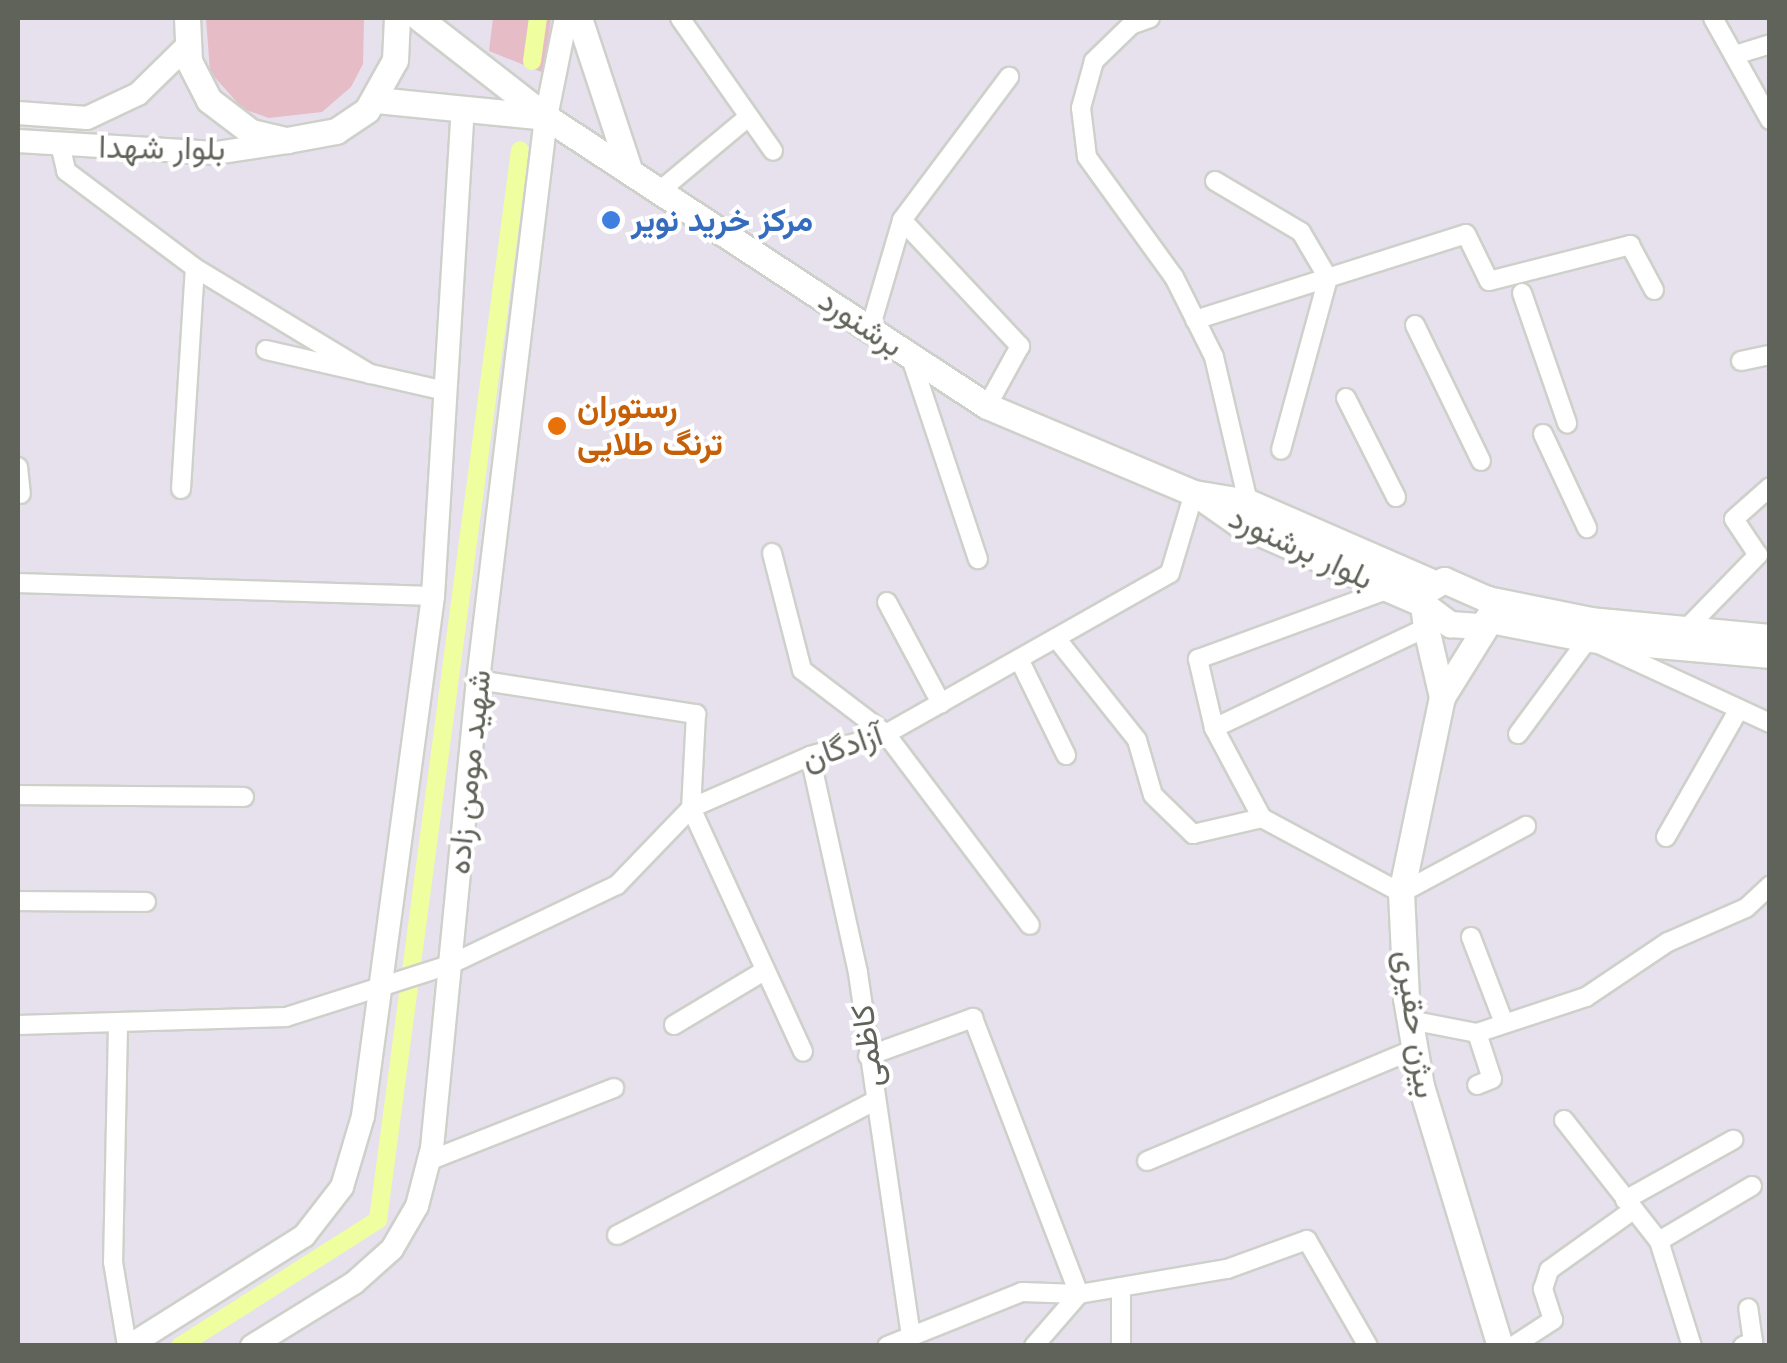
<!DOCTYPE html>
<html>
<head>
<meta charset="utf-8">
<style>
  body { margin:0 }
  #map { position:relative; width:1787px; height:1363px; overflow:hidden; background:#e7e1ed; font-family:Arial,Vazirmatn,sans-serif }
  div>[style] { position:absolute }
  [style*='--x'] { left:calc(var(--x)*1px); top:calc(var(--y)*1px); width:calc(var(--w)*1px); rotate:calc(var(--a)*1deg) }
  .green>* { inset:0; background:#e6bcc7 }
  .canal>* { height:18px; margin:-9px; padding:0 9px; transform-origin:9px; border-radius:9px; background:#efff9f }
  .roads { filter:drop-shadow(2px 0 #ced1ca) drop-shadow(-2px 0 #ced1ca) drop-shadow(0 2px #ced1ca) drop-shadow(0 -2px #ced1ca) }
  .minor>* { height:18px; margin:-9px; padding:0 9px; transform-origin:9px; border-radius:9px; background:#fff }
  .tertiary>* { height:22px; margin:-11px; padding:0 11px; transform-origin:11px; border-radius:11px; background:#fff }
  .secondary>* { height:25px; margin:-12.5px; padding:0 12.5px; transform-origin:12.5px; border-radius:12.5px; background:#fff }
  .dots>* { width:28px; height:28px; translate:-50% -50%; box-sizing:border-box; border:5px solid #fff; border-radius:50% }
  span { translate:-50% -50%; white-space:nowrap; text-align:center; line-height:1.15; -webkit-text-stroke:8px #fff; paint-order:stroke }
  .street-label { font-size:32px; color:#606359 }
  .shop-label { font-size:32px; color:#366cbe; font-weight:700 }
  .left { translate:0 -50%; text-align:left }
  .food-label { font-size:32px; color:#c56008; font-weight:700 }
  .frame { position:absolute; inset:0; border:20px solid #606359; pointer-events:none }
</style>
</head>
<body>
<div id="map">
  <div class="green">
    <div style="clip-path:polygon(206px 18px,364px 18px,363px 64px,351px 87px,322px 112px,269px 118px,243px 109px,210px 72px)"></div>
    <div style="clip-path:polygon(493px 18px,551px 18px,544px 73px,489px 51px)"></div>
  </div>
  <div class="canal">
    <div style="--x:532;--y:61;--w:43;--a:-82.1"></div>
    <div style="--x:180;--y:1346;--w:235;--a:-32.5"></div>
    <div style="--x:378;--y:1220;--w:1079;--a:-82.44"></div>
  </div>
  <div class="roads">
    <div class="minor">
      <div style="--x:680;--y:18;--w:162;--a:55"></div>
      <div style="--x:1150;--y:18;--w:20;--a:160"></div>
      <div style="--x:1131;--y:25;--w:52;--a:135.8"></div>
      <div style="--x:1094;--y:61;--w:49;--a:105.5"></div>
      <div style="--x:1081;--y:108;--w:49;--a:83"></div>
      <div style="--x:1087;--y:157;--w:148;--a:54.1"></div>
      <div style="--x:1174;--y:277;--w:89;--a:63.4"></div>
      <div style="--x:1214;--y:357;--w:149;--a:76.8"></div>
      <div style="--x:1713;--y:18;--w:117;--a:60.8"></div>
      <div style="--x:1735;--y:55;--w:37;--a:-17"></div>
      <div style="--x:60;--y:144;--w:28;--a:77"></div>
      <div style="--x:66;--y:171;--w:161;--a:36.9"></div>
      <div style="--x:195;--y:268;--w:205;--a:31.2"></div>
      <div style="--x:1215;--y:181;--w:100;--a:30.7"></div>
      <div style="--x:1301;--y:232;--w:53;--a:59.6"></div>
      <div style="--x:1328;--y:278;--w:178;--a:105.3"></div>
      <div style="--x:662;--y:189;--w:111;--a:-39.9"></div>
      <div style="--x:902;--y:220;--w:173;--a:46.9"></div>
      <div style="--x:1020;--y:346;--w:68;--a:118.8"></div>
      <div style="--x:1522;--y:293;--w:138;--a:70.9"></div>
      <div style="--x:1195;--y:320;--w:284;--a:-17.6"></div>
      <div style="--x:1466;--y:234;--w:52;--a:63.9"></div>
      <div style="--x:1489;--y:281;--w:146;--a:-14.3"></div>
      <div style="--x:1630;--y:245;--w:51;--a:61.9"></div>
      <div style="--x:1415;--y:325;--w:151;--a:64.1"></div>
      <div style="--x:870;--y:329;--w:114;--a:-73.6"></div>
      <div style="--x:902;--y:220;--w:179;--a:-53.2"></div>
      <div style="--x:266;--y:350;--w:184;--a:12.9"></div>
      <div style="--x:911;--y:358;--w:212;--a:71.6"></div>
      <div style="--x:1741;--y:361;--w:30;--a:-12"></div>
      <div style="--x:1346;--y:398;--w:111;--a:63.2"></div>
      <div style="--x:1543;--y:434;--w:104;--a:64.9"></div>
      <div style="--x:18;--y:467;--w:27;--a:84"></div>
      <div style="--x:181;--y:489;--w:221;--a:-86.4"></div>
      <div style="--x:772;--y:553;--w:121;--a:75.6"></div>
      <div style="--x:802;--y:670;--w:106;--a:37.3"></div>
      <div style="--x:886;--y:734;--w:239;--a:53"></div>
      <div style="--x:18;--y:583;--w:415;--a:1.8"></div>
      <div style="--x:887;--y:602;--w:115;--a:61.9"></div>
      <div style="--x:1685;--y:630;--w:105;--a:-45.8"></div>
      <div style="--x:1758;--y:555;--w:43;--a:-123.7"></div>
      <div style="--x:1734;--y:519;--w:48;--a:-41.6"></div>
      <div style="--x:1056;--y:638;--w:130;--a:51.5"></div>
      <div style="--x:1137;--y:740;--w:57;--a:73.8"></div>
      <div style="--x:1153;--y:795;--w:56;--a:44.3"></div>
      <div style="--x:1193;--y:834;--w:71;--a:-13.1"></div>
      <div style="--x:1262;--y:818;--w:158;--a:28.3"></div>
      <div style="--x:1401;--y:893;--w:142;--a:-28.2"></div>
      <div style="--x:1019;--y:659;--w:107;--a:63.9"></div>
      <div style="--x:478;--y:680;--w:221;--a:8.9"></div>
      <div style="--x:696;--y:714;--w:94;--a:93"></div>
      <div style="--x:691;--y:808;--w:268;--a:65.3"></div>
      <div style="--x:1214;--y:728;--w:234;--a:-25.3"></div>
      <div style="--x:1518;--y:734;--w:118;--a:-53.6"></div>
      <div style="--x:1588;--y:639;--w:200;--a:24.8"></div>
      <div style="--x:810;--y:756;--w:222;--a:77.5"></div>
      <div style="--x:858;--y:973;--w:368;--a:81.7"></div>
      <div style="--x:18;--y:795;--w:226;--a:0.5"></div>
      <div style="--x:1262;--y:818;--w:102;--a:-118.1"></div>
      <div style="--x:1214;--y:728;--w:71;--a:-103.1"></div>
      <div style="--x:1198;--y:659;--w:203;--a:-20.1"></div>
      <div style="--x:1666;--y:837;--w:147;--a:-60.3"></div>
      <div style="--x:18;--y:901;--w:128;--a:0.4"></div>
      <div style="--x:1471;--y:937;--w:92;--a:69"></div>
      <div style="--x:1410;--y:1020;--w:68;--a:11"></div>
      <div style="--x:1477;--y:1033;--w:115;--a:-18.3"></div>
      <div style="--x:1586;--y:997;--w:99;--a:-33.9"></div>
      <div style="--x:1668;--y:942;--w:85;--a:-23.6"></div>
      <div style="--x:1746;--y:908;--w:33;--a:-43"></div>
      <div style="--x:18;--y:1025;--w:268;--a:-1.7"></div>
      <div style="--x:286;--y:1017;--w:171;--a:-17.7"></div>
      <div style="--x:449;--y:965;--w:186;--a:-25.5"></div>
      <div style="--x:617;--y:885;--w:107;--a:-46.1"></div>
      <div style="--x:691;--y:808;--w:130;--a:-23.6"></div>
      <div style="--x:810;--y:756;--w:79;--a:-16.1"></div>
      <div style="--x:886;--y:734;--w:326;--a:-29.5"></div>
      <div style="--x:1170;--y:573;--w:84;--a:-73.3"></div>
      <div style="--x:674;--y:1025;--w:105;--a:-31"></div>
      <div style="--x:118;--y:1026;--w:236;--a:91.2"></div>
      <div style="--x:113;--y:1262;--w:85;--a:80.5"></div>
      <div style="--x:1477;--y:1033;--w:48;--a:71.9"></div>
      <div style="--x:1492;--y:1079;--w:16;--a:158"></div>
      <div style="--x:868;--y:1056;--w:112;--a:-19.9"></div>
      <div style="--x:973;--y:1018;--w:296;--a:69"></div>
      <div style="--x:1079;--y:1294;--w:57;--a:-178"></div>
      <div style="--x:1022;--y:1292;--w:145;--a:158.2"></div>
      <div style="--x:1564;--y:1120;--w:154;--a:51.9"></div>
      <div style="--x:1659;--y:1241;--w:110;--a:72.6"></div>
      <div style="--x:428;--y:1161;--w:200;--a:-21.4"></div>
      <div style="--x:1147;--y:1161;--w:290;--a:-22.7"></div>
      <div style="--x:1625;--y:1200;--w:124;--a:-29.1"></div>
      <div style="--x:617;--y:1235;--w:290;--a:-27.5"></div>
      <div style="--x:1659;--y:1241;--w:108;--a:-30.6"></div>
      <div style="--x:1034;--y:1346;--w:69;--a:-49.1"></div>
      <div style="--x:1079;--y:1294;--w:150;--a:-9.6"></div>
      <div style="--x:1227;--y:1269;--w:85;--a:-19.9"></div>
      <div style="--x:1307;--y:1240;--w:122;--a:60.1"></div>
      <div style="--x:1121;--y:1346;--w:59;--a:-90"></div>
      <div style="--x:1513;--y:1346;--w:48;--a:-33"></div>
      <div style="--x:1553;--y:1320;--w:33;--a:-108"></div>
      <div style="--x:1543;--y:1289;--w:20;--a:-72"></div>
      <div style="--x:1549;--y:1270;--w:103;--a:-35.5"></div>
      <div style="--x:1743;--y:1346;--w:11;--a:-22"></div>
      <div style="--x:1753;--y:1342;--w:34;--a:-98"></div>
    </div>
    <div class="tertiary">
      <div style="--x:18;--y:113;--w:69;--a:4.1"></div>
      <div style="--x:87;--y:118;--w:56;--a:-25.2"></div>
      <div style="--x:138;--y:94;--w:67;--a:-44.4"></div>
      <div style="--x:18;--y:141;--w:198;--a:3.5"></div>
      <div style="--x:216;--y:153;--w:73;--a:-8.7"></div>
      <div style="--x:129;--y:1346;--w:207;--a:-32.2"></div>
      <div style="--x:304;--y:1236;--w:62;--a:-52.2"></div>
      <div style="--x:342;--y:1187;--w:74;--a:-73.5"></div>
      <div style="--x:363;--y:1116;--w:525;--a:-82.33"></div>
      <div style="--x:433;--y:596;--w:489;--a:-86.5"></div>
      <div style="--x:252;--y:1346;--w:120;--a:-31.7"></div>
      <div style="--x:354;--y:1283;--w:51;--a:-41.8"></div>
      <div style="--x:392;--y:1249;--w:50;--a:-59.8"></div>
      <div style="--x:417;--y:1206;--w:60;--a:-75.5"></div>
      <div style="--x:432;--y:1148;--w:470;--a:-84.4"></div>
      <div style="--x:478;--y:680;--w:567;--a:-83.11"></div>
      <div style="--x:546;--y:117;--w:101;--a:-78.6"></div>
    </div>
    <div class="secondary">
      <div style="--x:187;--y:18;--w:43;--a:87.3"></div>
      <div style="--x:189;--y:61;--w:44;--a:62.9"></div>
      <div style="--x:209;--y:100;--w:53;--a:37.3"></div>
      <div style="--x:251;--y:132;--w:37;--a:13"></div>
      <div style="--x:287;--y:140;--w:50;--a:-10.4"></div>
      <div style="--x:336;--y:131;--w:37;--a:-34"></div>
      <div style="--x:367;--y:110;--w:57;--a:-60.8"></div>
      <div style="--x:395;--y:60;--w:42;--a:-87.3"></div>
      <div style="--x:419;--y:18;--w:161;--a:37.9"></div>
      <div style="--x:546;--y:117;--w:527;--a:33.24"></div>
      <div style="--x:987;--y:406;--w:225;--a:22.8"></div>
      <div style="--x:1194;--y:493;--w:55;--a:9.5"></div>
      <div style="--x:1248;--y:502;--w:201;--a:23.5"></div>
      <div style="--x:579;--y:18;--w:156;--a:71.7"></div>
      <div style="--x:376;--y:100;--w:170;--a:5.7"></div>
      <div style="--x:1202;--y:498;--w:45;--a:35.1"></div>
      <div style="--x:1239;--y:524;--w:201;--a:23.5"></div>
      <div style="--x:1423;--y:604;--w:34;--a:37"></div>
      <div style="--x:1450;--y:624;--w:32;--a:4"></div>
      <div style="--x:1482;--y:626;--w:19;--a:-55"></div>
      <div style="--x:1493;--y:610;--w:13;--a:-119"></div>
      <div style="--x:1487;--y:599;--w:47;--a:-156.2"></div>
      <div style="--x:1444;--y:580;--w:23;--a:149"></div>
      <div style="--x:1424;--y:592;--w:12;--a:95"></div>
      <div style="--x:1423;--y:604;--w:24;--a:83"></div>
      <div style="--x:1426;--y:628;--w:71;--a:76.9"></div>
      <div style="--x:1487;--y:599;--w:106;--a:11.4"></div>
      <div style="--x:1591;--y:620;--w:180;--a:5.4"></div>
      <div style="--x:1500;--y:1346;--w:272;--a:-106.9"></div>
      <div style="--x:1421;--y:1086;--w:89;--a:-99.7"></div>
      <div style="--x:1406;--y:998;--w:105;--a:-92.7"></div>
      <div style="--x:1401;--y:893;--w:200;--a:-78.2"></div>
      <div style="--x:1442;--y:697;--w:91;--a:-58.1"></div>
      <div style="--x:1490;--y:620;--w:100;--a:11"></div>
      <div style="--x:1588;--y:639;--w:183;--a:5"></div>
    </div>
  </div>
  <div class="dots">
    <div style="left:611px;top:220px;background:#3f7fe0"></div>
    <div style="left:557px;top:426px;background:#e8710a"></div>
  </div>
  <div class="street-label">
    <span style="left:162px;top:148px;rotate:1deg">بلوار شهدا</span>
    <span style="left:861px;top:323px;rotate:34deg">برشنورد</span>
    <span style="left:1301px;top:548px;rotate:25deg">بلوار برشنورد</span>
    <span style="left:842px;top:747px;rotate:-19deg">آزادگان</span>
    <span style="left:469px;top:772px;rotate:-84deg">شهید مومن زاده</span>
    <span style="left:1416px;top:1024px;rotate:82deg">بیژن حقیری</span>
    <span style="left:867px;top:1046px;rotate:-97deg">کاظمی</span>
  </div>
  <div class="shop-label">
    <span class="left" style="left:631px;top:220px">مرکز خرید نویر</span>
  </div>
  <div class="food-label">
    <span class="left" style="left:577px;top:426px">رستوران<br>ترنگ طلایی</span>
  </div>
  <div class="frame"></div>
</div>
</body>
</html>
